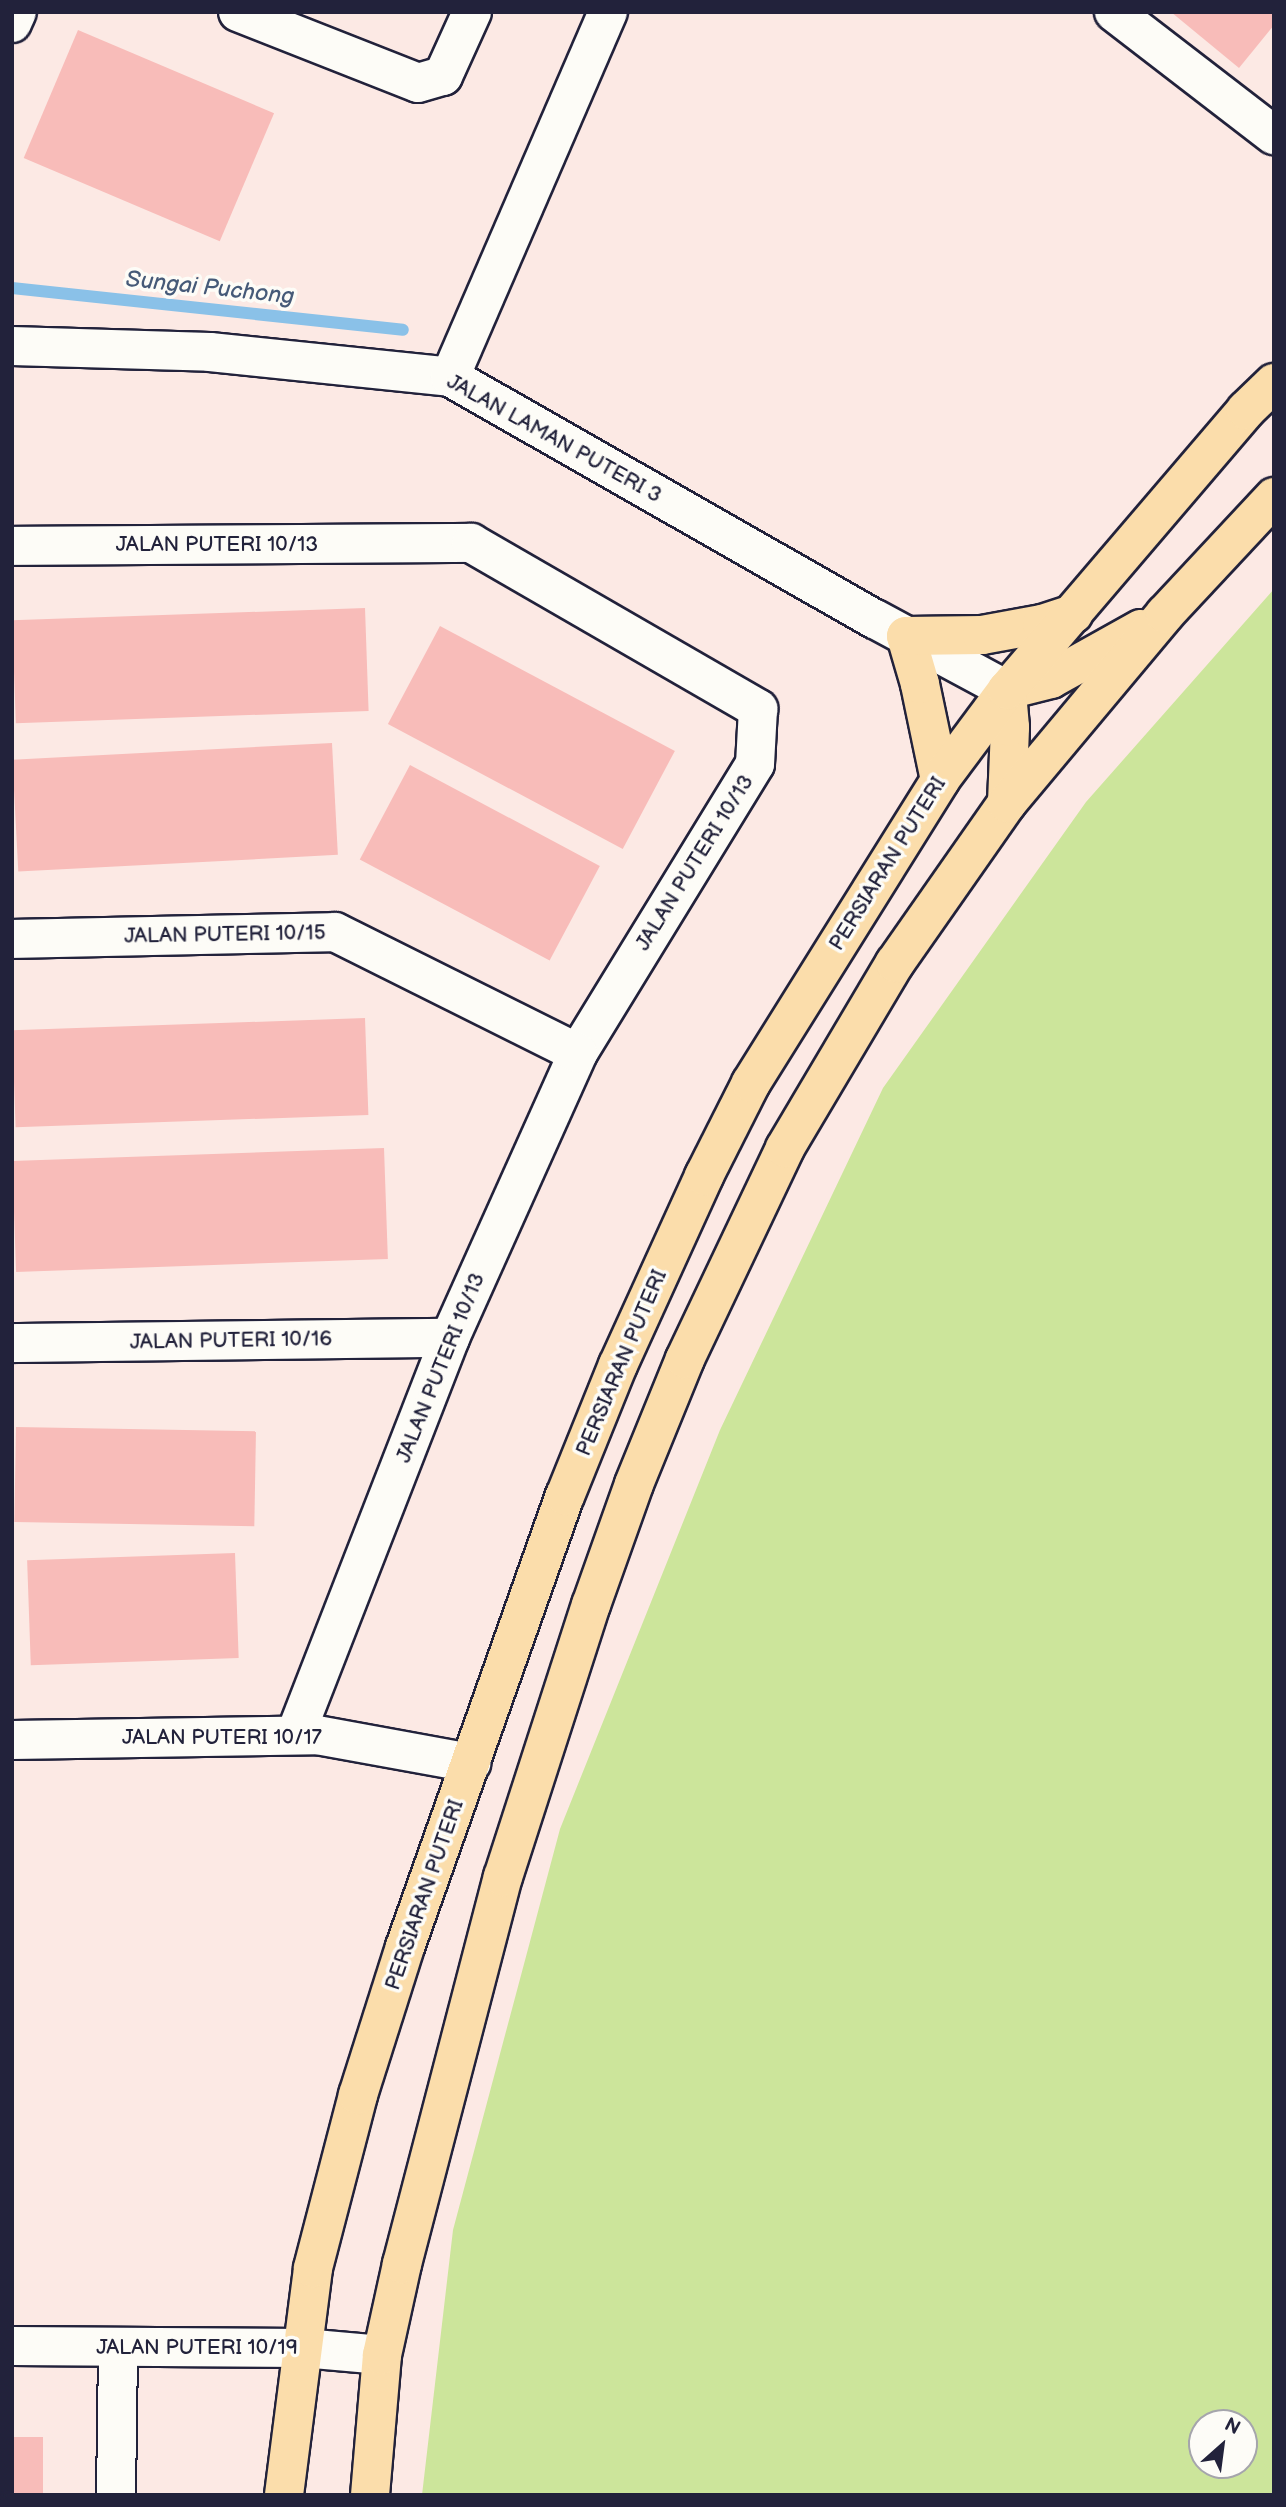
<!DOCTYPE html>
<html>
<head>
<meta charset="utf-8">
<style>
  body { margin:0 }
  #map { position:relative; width:1286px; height:2507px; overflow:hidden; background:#fce9e4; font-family:"Balsamiq Sans",sans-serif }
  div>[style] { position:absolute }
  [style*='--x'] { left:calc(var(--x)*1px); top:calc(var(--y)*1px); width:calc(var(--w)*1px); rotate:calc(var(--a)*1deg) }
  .green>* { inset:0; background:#cce59b }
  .stream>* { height:12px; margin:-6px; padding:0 6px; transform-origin:6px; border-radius:6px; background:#8ac1e8 }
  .building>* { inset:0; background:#f8bcb9; transform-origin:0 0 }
  .roads { filter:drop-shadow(2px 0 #22223b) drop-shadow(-2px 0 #22223b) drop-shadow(0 2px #22223b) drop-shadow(0 -2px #22223b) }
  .minor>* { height:38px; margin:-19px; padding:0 19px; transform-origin:19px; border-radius:19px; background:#fdfcf7 }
  .major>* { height:38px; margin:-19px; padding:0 19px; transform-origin:19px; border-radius:19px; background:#fbddab }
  span { translate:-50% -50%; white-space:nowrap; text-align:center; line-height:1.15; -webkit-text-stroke:7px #fdfcf7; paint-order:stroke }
  .street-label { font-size:21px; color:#22223b }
  .water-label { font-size:23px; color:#465a78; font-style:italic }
  .frame { position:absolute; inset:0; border:14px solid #22223b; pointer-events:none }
  .north { position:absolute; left:1188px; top:2409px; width:70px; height:70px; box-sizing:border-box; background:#fdfcf7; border:2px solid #a5a5ac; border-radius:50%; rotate:28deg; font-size:19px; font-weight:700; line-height:28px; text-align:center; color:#22223b }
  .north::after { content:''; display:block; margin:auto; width:24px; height:32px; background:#22223b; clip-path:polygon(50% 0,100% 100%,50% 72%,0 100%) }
</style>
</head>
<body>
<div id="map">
  <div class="green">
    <div style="clip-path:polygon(evenodd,1274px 589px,1274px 2495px,422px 2495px,453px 2230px,560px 1829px,720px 1430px,883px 1088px,1086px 802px,1274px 589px,1202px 2423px,1244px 2423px,1244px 2465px,1202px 2465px,1202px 2423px)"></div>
  </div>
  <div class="stream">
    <div style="--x:12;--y:288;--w:393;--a:6.1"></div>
  </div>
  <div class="building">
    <div style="clip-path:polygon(1171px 12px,1274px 12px,1274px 25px,1239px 68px)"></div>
    <div style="left:78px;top:30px;width:213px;height:139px;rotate:23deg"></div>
    <div style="left:365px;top:608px;width:103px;height:353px;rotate:88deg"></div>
    <div style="left:440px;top:626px;width:266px;height:111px;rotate:28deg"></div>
    <div style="left:332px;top:743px;width:112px;height:320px;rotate:87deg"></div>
    <div style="left:410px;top:765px;width:215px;height:107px;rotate:28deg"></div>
    <div style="left:365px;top:1018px;width:97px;height:353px;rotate:88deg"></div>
    <div style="left:384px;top:1148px;width:111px;height:372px;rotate:88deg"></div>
    <div style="left:16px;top:1427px;width:240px;height:95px;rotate:1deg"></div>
    <div style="left:235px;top:1553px;width:105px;height:208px;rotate:88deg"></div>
    <div style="left:12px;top:2437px;width:31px;height:58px"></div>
  </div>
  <div class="roads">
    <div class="minor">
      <div style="--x:238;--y:12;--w:193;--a:21.5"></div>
      <div style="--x:418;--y:83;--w:26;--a:-16"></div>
      <div style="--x:443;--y:76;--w:70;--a:-65.6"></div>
      <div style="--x:1114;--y:12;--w:202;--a:37.6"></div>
      <div style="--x:12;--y:23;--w:12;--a:-66"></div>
      <div style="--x:12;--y:346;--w:198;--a:1.7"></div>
      <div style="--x:210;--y:352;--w:241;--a:5.9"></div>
      <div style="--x:450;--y:377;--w:489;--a:29.7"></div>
      <div style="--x:875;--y:619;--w:150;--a:28.3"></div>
      <div style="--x:450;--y:377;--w:398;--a:-66.6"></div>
      <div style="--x:12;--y:546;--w:459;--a:-0.4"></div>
      <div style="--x:471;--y:543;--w:332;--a:30"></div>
      <div style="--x:758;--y:709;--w:55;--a:93.1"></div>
      <div style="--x:755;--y:764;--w:339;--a:121.5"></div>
      <div style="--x:578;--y:1053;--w:312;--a:114.2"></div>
      <div style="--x:450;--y:1338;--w:425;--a:111.3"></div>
      <div style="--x:12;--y:939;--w:323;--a:-1.2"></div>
      <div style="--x:335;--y:932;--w:271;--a:26.5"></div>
      <div style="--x:12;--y:1343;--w:438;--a:-0.7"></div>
      <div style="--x:12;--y:1740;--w:305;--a:-0.9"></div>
      <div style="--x:317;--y:1735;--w:157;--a:10.3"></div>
      <div style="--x:12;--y:2346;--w:291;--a:0.4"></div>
      <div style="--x:303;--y:2348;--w:79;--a:5.1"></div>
      <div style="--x:116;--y:2495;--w:146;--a:-89.2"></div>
    </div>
    <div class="major">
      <div style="--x:1007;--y:690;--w:45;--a:-14"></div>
      <div style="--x:1051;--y:679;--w:103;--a:-29.1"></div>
      <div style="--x:940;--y:780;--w:98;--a:-101.8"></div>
      <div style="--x:920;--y:684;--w:50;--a:-106.3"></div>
      <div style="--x:906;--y:636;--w:76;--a:-0.8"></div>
      <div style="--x:982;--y:635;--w:61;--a:-10.4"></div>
      <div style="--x:1042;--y:624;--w:33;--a:-18"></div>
      <div style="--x:1007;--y:803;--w:76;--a:-87.7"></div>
      <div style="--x:1010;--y:727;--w:37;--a:-95"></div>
      <div style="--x:284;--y:2495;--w:229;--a:-82.7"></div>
      <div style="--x:313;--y:2268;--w:179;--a:-75.4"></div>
      <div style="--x:358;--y:2095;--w:155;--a:-72.4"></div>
      <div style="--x:405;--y:1947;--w:479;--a:-70.5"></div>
      <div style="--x:565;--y:1496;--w:141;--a:-68"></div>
      <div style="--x:618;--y:1365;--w:208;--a:-65.5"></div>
      <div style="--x:704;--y:1176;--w:104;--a:-63.2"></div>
      <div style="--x:751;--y:1083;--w:357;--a:-58"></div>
      <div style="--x:940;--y:780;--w:112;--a:-53.3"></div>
      <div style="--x:1007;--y:690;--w:368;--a:-49.5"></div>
      <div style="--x:1246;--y:410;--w:39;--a:-44"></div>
      <div style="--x:370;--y:2495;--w:141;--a:-85.1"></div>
      <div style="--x:382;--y:2355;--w:93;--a:-77.6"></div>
      <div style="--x:402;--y:2264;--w:400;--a:-75.4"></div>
      <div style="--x:503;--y:1877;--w:286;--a:-72.1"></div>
      <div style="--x:591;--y:1605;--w:128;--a:-70.4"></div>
      <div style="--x:634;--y:1484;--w:135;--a:-67.8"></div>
      <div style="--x:685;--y:1359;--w:233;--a:-64.6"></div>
      <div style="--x:785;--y:1148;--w:215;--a:-59.3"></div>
      <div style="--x:895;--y:963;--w:195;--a:-55"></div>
      <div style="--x:1007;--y:803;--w:246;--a:-50.1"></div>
      <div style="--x:1165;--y:614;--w:160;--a:-47"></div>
    </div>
  </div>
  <div class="street-label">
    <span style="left:554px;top:439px;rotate:29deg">JALAN LAMAN PUTERI 3</span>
    <span style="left:217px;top:545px">JALAN PUTERI 10/13</span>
    <span style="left:695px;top:863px;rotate:-58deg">JALAN PUTERI 10/13</span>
    <span style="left:888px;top:864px;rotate:-58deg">PERSIARAN PUTERI</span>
    <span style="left:225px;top:935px;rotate:-1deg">JALAN PUTERI 10/15</span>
    <span style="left:231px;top:1341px;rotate:-1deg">JALAN PUTERI 10/16</span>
    <span style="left:622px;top:1363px;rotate:-67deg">PERSIARAN PUTERI</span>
    <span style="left:441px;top:1368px;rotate:-68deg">JALAN PUTERI 10/13</span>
    <span style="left:222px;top:1738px">JALAN PUTERI 10/17</span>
    <span style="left:425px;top:1895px;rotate:-71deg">PERSIARAN PUTERI</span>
    <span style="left:197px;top:2348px">JALAN PUTERI 10/19</span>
  </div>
  <div class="water-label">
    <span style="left:210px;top:288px;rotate:6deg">Sungai Puchong</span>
  </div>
  <div class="frame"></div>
  <div class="north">N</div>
</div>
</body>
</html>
